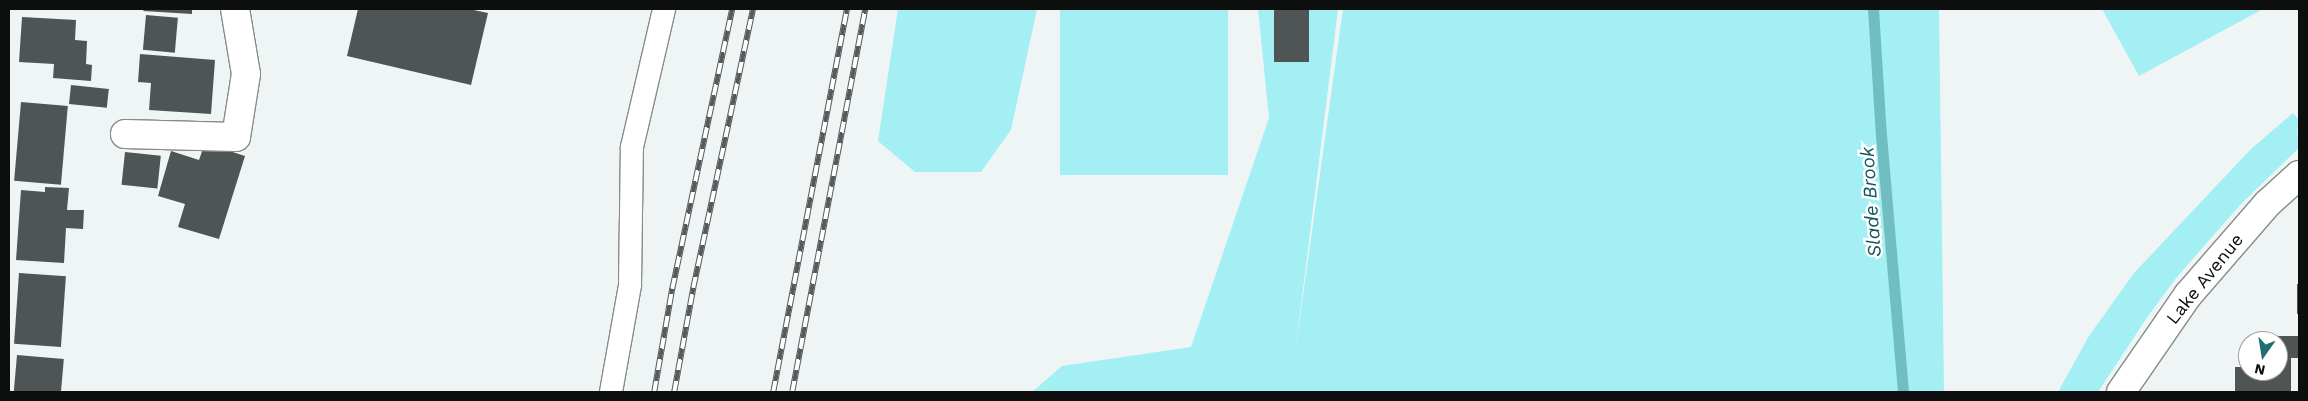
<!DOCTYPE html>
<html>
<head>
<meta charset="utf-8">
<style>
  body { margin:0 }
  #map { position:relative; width:2308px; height:401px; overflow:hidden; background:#eff5f5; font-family:"Work Sans",sans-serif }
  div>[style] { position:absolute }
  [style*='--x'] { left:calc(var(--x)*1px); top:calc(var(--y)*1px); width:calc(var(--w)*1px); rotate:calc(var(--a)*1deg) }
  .green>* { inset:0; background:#a3eff3; transform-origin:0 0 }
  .stream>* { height:11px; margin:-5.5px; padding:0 5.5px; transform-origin:5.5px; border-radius:5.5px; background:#70bec2 }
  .building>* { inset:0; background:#4f5454; transform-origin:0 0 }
  .roads { filter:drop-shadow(1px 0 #868c8c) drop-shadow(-1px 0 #868c8c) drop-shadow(0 1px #868c8c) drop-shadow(0 -1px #868c8c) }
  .service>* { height:22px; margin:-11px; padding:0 11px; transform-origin:11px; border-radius:11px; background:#fff }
  .minor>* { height:28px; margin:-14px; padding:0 14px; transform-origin:14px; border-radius:14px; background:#fff }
  .tertiary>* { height:28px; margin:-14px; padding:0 14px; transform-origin:14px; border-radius:14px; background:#fff }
  .rail>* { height:5.5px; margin-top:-2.75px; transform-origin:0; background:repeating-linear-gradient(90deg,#fff 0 11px,#565a5a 0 22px); box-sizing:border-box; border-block:1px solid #565a5a }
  span { translate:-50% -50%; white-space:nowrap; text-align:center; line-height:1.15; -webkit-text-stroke:5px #fff; paint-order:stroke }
  .street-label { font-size:18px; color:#0d0f0f }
  .water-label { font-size:19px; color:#12565a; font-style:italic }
  .frame { position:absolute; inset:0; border:10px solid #0d0f0f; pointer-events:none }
  .north { position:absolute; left:2238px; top:331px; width:50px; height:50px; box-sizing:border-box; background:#fff; border:1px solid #9e9f9f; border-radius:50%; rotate:193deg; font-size:14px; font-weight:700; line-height:20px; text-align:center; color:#0d0f0f }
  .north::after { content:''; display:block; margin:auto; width:18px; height:22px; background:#216d71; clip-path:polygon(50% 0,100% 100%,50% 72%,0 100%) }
</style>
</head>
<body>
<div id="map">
  <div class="green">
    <div style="clip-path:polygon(898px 9px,1037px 9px,1011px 130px,981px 172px,915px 172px,878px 141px)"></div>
    <div style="left:1060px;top:9px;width:168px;height:166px"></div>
    <div style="clip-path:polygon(1258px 9px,1338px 9px,1295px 353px,1343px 9px,1939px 9px,1944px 392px,1032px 392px,1062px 366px,1191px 347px,1269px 118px)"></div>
    <div style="clip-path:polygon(2102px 9px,2263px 9px,2139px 76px)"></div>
    <div style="clip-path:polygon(2293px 113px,2299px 120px,2297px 130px,2299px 148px,2241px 204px,2176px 278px,2146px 319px,2098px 392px,2058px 392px,2089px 336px,2134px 273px,2251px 149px)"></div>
  </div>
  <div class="stream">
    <div style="--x:1873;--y:9;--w:126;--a:86.4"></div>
    <div style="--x:1881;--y:135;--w:258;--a:85.1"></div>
  </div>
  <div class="building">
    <div style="clip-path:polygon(144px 9px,192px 9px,192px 14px,143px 11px)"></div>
    <div style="clip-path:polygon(358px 9px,469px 9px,488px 13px,471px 85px,347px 56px)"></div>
    <div style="left:1274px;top:9px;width:35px;height:53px"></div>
    <div style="left:146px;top:15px;width:32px;height:35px;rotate:5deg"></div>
    <div style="clip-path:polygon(22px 17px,76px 20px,75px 40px,87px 41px,86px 64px,92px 65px,91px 81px,53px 78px,54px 64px,19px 62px)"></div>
    <div style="clip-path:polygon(140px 54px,215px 60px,211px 114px,149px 110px,151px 83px,138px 82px)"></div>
    <div style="left:71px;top:85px;width:38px;height:19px;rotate:6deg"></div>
    <div style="left:21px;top:102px;width:47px;height:79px;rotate:5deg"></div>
    <div style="clip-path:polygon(205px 143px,245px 156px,219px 239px,178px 227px,185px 204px,158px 196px,171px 151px,199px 160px)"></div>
    <div style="left:125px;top:152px;width:36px;height:33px;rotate:6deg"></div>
    <div style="clip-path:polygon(45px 187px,69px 188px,67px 210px,84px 210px,83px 229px,66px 228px,64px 263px,16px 260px,21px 190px,45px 192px)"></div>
    <div style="left:19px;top:273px;width:47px;height:71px;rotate:4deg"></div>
    <div style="left:2297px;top:284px;width:2px;height:30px"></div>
    <div style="clip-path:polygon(2255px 336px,2299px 336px,2299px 358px,2291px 358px,2291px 392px,2235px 391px,2235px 367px,2248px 367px,2248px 371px,2278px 371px,2278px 341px,2255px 341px)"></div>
    <div style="left:17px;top:355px;width:47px;height:37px;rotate:5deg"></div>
  </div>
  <div class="roads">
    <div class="service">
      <div style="--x:611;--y:392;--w:109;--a:-79.9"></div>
      <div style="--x:630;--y:285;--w:138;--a:-89.2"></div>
      <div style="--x:632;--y:147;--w:142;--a:-76.9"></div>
    </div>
    <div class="minor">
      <div style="--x:125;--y:134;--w:111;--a:1.5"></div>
      <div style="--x:236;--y:137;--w:64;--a:-81"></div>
      <div style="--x:246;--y:74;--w:66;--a:-99.6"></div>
    </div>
    <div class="tertiary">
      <div style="--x:2121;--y:392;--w:118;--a:-55.4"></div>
      <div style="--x:2188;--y:295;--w:121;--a:-49"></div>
      <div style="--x:2267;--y:204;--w:43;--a:-42.2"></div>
    </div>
  </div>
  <div class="rail">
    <div style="--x:654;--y:392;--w:105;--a:-80.1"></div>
    <div style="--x:672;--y:289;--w:286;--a:-77.9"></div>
    <div style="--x:674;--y:392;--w:106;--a:-79.6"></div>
    <div style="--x:693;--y:288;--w:285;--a:-77.9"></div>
    <div style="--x:773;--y:392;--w:390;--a:-79.1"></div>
    <div style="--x:792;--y:392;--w:390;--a:-79.2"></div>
  </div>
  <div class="street-label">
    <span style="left:2205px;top:279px;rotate:-51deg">Lake Avenue</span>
  </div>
  <div class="water-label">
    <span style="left:1871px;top:202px;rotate:-94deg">Slade Brook</span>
  </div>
  <div class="frame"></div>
  <div class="north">N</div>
</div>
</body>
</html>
